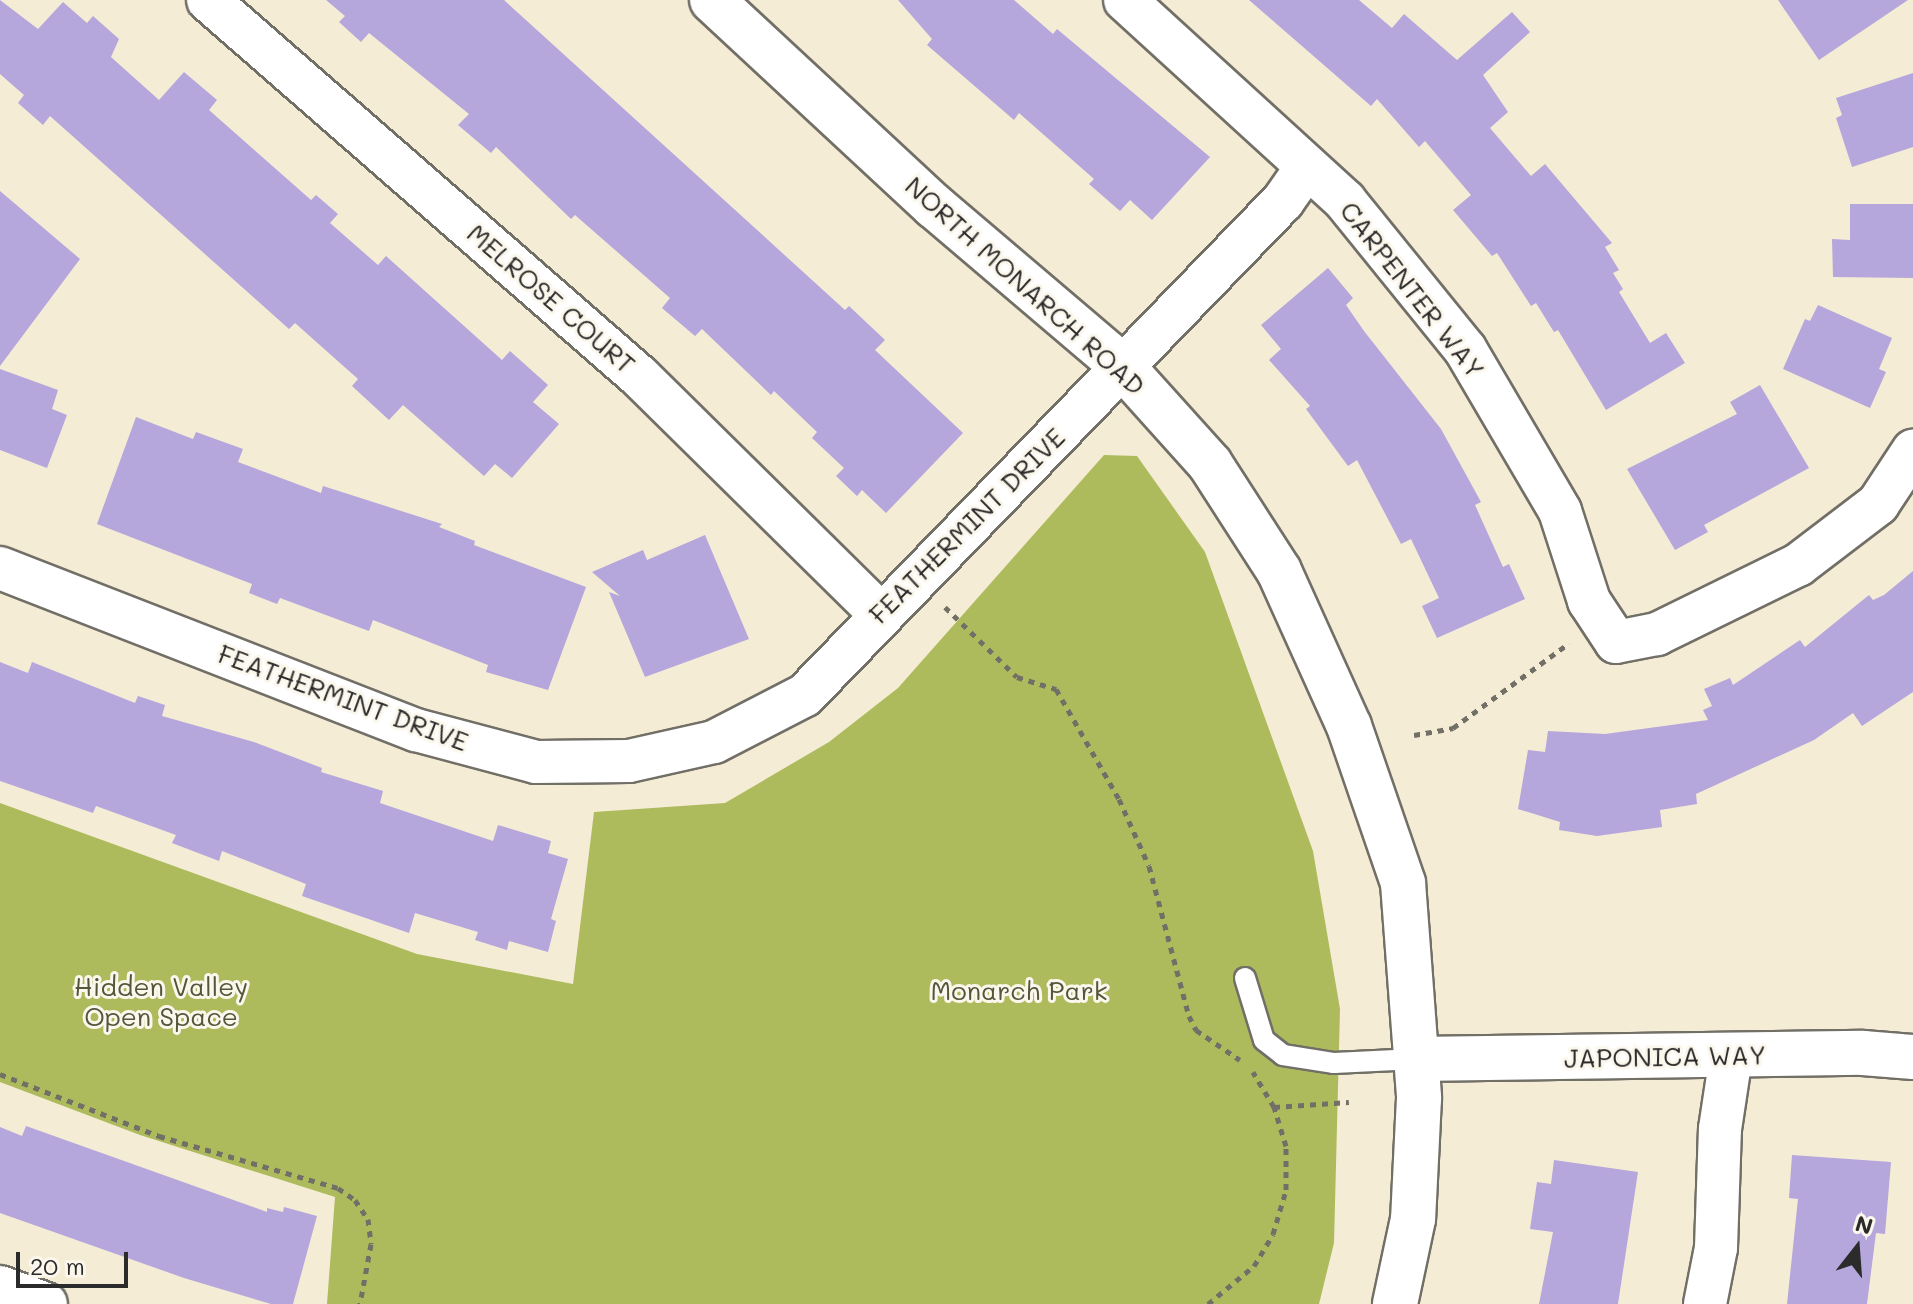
<!DOCTYPE html>
<html>
<head>
<meta charset="utf-8">
<style>
  body { margin:0 }
  #map { position:relative; width:1913px; height:1304px; overflow:hidden; background:#f5ecd6; font-family:Mali,sans-serif }
  div>[style] { position:absolute }
  [style*='--x'] { left:calc(var(--x)*1px); top:calc(var(--y)*1px); width:calc(var(--w)*1px); rotate:calc(var(--a)*1deg) }
  .green>* { inset:0; background:#adbb5d }
  .building>* { inset:0; background:#b5a6dc }
  .path>* { height:5px; margin-top:-2.5px; transform-origin:0; background:repeating-linear-gradient(90deg,#726f67 0 6px,transparent 0 12px) }
  .roads { filter:drop-shadow(2px 0 #726f67) drop-shadow(-2px 0 #726f67) drop-shadow(0 2px #726f67) drop-shadow(0 -2px #726f67) }
  .service>* { height:20px; margin:-10px; padding:0 10px; transform-origin:10px; border-radius:10px; background:#fff }
  .minor>* { height:42px; margin:-21px; padding:0 21px; transform-origin:21px; border-radius:21px; background:#fff }
  .tertiary>* { height:44px; margin:-22px; padding:0 22px; transform-origin:22px; border-radius:22px; background:#fff }
  span { translate:-50% -50%; white-space:nowrap; text-align:center; line-height:1.15; -webkit-text-stroke:6px #fbf7ec; paint-order:stroke }
  .street-label { font-size:26px; color:#2b2b2b }
  .park-label { font-size:26px; color:#52563a }
  .north { position:absolute; left:1817px; top:1208px; width:80px; height:80px; -webkit-text-stroke:6px #fbf7ec; paint-order:stroke; rotate:17deg; font-size:22px; font-weight:700; line-height:32px; text-align:center; color:#2b2b2b }
  .north::after { content:''; display:block; margin:auto; width:28px; height:36px; background:#2b2b2b; clip-path:polygon(50% 0,100% 100%,50% 72%,0 100%) }
  .scale { position:absolute; left:16px; top:1252px; width:112px; height:36px; box-sizing:border-box; border:4px solid #2b2b2b; border-top:0; padding-left:10px; font-size:24px; line-height:28px; white-space:nowrap; color:#2b2b2b; -webkit-text-stroke:6px #fbf7ec; paint-order:stroke }
</style>
</head>
<body>
<div id="map">
  <div class="green">
    <div style="clip-path:polygon(1104px 455px,1137px 456px,1205px 552px,1313px 851px,1340px 1009px,1334px 1243px,1319px 1304px,327px 1304px,335px 1197px,140px 1135px,0 1082px,0 803px,417px 954px,573px 984px,594px 812px,725px 803px,829px 742px,898px 688px)"></div>
  </div>
  <div class="building">
    <div style="clip-path:polygon(0 0,38px 29px,63px 2px,87px 23px,93px 16px,119px 39px,111px 57px,159px 100px,184px 72px,217px 100px,209px 110px,311px 200px,316px 195px,338px 214px,330px 223px,378px 265px,386px 256px,502px 360px,510px 351px,548px 385px,533px 402px,559px 424px,512px 478px,495px 464px,484px 476px,403px 405px,389px 420px,352px 386px,358px 379px,295px 323px,289px 329px,50px 116px,43px 125px,18px 103px,24px 95px,0 74px)"></div>
    <div style="clip-path:polygon(326px 0,504px 0,845px 310px,849px 306px,885px 340px,875px 350px,963px 433px,886px 513px,862px 490px,857px 496px,836px 476px,844px 468px,812px 438px,817px 432px,774px 391px,771px 395px,702px 329px,695px 336px,662px 308px,670px 298px,575px 215px,571px 219px,496px 147px,491px 153px,458px 125px,469px 114px,369px 33px,361px 42px,339px 22px,345px 16px)"></div>
    <div style="clip-path:polygon(898px 0,1014px 0,1053px 34px,1057px 29px,1210px 157px,1152px 220px,1130px 200px,1120px 211px,1089px 184px,1094px 179px,1019px 113px,1014px 120px,927px 45px,932px 39px)"></div>
    <div style="clip-path:polygon(1249px 0,1359px 0,1392px 28px,1404px 14px,1457px 60px,1512px 12px,1530px 32px,1483px 75px,1508px 112px,1490px 128px,1531px 176px,1545px 164px,1612px 243px,1605px 247px,1619px 270px,1613px 273px,1623px 289px,1619px 292px,1650px 343px,1666px 333px,1685px 363px,1606px 410px,1558px 330px,1554px 332px,1536px 303px,1531px 306px,1497px 253px,1492px 256px,1453px 210px,1471px 195px,1425px 141px,1419px 147px,1377px 99px,1371px 106px)"></div>
    <div style="clip-path:polygon(1778px 0,1908px 0,1819px 60px)"></div>
    <div style="clip-path:polygon(1913px 73px,1913px 147px,1852px 167px,1836px 118px,1842px 115px,1836px 98px)"></div>
    <div style="clip-path:polygon(0 191px,80px 259px,0 366px)"></div>
    <div style="clip-path:polygon(1850px 204px,1913px 204px,1913px 278px,1833px 277px,1832px 239px,1850px 240px)"></div>
    <div style="clip-path:polygon(1328px 268px,1353px 298px,1346px 305px,1364px 331px,1441px 429px,1481px 502px,1475px 505px,1503px 567px,1509px 564px,1525px 599px,1437px 638px,1422px 606px,1439px 598px,1411px 539px,1401px 544px,1357px 460px,1348px 466px,1306px 409px,1310px 406px,1269px 360px,1281px 349px,1261px 325px)"></div>
    <div style="clip-path:polygon(1818px 305px,1892px 338px,1879px 369px,1886px 372px,1870px 408px,1783px 369px,1805px 319px,1810px 321px)"></div>
    <div style="clip-path:polygon(0 369px,58px 390px,52px 409px,67px 415px,47px 468px,0 450px)"></div>
    <div style="clip-path:polygon(1760px 385px,1809px 468px,1704px 525px,1708px 532px,1675px 550px,1627px 469px,1737px 414px,1730px 402px)"></div>
    <div style="clip-path:polygon(136px 417px,193px 439px,196px 432px,243px 449px,238px 462px,321px 493px,323px 486px,442px 524px,439px 527px,475px 541px,474px 545px,586px 587px,548px 690px,486px 672px,488px 665px,373px 620px,369px 631px,280px 598px,277px 604px,249px 593px,252px 584px,97px 524px)"></div>
    <div style="clip-path:polygon(705px 535px,749px 639px,645px 677px,609px 592px,620px 596px,592px 572px,643px 550px,647px 560px)"></div>
    <div style="clip-path:polygon(1913px 571px,1913px 692px,1862px 726px,1853px 713px,1814px 740px,1696px 794px,1697px 804px,1660px 810px,1662px 827px,1597px 836px,1559px 830px,1560px 822px,1518px 809px,1528px 750px,1545px 752px,1548px 731px,1605px 734px,1708px 720px,1703px 710px,1712px 706px,1704px 689px,1730px 678px,1733px 685px,1800px 640px,1805px 647px,1869px 595px,1873px 600px,1884px 595px)"></div>
    <div style="clip-path:polygon(0 662px,28px 673px,32px 662px,135px 703px,138px 696px,165px 705px,162px 716px,254px 742px,322px 768px,321px 772px,383px 791px,380px 803px,493px 841px,498px 825px,551px 841px,548px 853px,568px 859px,551px 919px,556px 921px,548px 952px,509px 941px,507px 950px,475px 940px,478px 932px,415px 913px,409px 933px,302px 896px,306px 884px,222px 851px,219px 861px,172px 843px,176px 835px,96px 806px,93px 813px,0 781px)"></div>
    <div style="clip-path:polygon(26px 1126px,267px 1212px,267px 1208px,283px 1212px,284px 1207px,317px 1216px,293px 1304px,271px 1304px,184px 1278px,0 1213px,0 1127px,22px 1136px)"></div>
    <div style="clip-path:polygon(1792px 1155px,1891px 1162px,1885px 1234px,1876px 1233px,1867px 1304px,1787px 1304px,1798px 1199px,1789px 1198px)"></div>
    <div style="clip-path:polygon(1554px 1160px,1638px 1172px,1618px 1304px,1539px 1304px,1553px 1232px,1530px 1229px,1537px 1182px,1551px 1184px)"></div>
  </div>
  <div class="path">
    <div style="--x:945;--y:607;--w:100;--a:44.2"></div>
    <div style="--x:1017;--y:677;--w:41;--a:17.1"></div>
    <div style="--x:1056;--y:689;--w:127;--a:60.2"></div>
    <div style="--x:1119;--y:799;--w:73;--a:65.9"></div>
    <div style="--x:1149;--y:866;--w:155;--a:75.1"></div>
    <div style="--x:1189;--y:1016;--w:16;--a:63"></div>
    <div style="--x:1196;--y:1030;--w:53;--a:34.3"></div>
    <div style="--x:1414;--y:735;--w:40;--a:-10"></div>
    <div style="--x:1453;--y:728;--w:144;--a:-36.2"></div>
    <div style="--x:0;--y:1074;--w:171;--a:21.3"></div>
    <div style="--x:159;--y:1136;--w:186;--a:16.2"></div>
    <div style="--x:338;--y:1188;--w:21;--a:35"></div>
    <div style="--x:355;--y:1200;--w:23;--a:56"></div>
    <div style="--x:368;--y:1219;--w:25;--a:83"></div>
    <div style="--x:371;--y:1244;--w:61;--a:100.4"></div>
    <div style="--x:1274;--y:1107;--w:75;--a:-3.8"></div>
    <div style="--x:1208;--y:1304;--w:60;--a:-39.6"></div>
    <div style="--x:1254;--y:1266;--w:37;--a:-59"></div>
    <div style="--x:1273;--y:1234;--w:46;--a:-73.5"></div>
    <div style="--x:1286;--y:1190;--w:44;--a:-90"></div>
    <div style="--x:1286;--y:1146;--w:41;--a:-107.1"></div>
    <div style="--x:1274;--y:1107;--w:41;--a:-121"></div>
  </div>
  <div class="roads">
    <div class="service">
      <div style="--x:1245;--y:978;--w:65;--a:73"></div>
      <div style="--x:1264;--y:1040;--w:24;--a:38"></div>
      <div style="--x:1283;--y:1055;--w:52;--a:8.9"></div>
      <div style="--x:1334;--y:1063;--w:82;--a:-2.8"></div>
    </div>
    <div class="minor">
      <div style="--x:208;--y:0;--w:573;--a:41.11"></div>
      <div style="--x:640;--y:377;--w:337;--a:44.6"></div>
      <div style="--x:1125;--y:0;--w:298;--a:42.4"></div>
      <div style="--x:1345;--y:201;--w:191;--a:51"></div>
      <div style="--x:1465;--y:349;--w:188;--a:59.6"></div>
      <div style="--x:1560;--y:511;--w:95;--a:72.1"></div>
      <div style="--x:1589;--y:601;--w:49;--a:56.6"></div>
      <div style="--x:1616;--y:642;--w:42;--a:-11"></div>
      <div style="--x:1657;--y:634;--w:157;--a:-26.1"></div>
      <div style="--x:1798;--y:565;--w:101;--a:-37.3"></div>
      <div style="--x:1878;--y:504;--w:64;--a:-56.6"></div>
      <div style="--x:0;--y:568;--w:446;--a:21.3"></div>
      <div style="--x:416;--y:730;--w:124;--a:14.9"></div>
      <div style="--x:536;--y:762;--w:93;--a:-0.6"></div>
      <div style="--x:629;--y:761;--w:87;--a:-12.6"></div>
      <div style="--x:714;--y:742;--w:102;--a:-27.3"></div>
      <div style="--x:805;--y:695;--w:687;--a:-45.94"></div>
      <div style="--x:1283;--y:201;--w:38;--a:-55"></div>
      <div style="--x:0;--y:1287;--w:49;--a:20.3"></div>
      <div style="--x:1705;--y:1304;--w:57;--a:-78.9"></div>
      <div style="--x:1716;--y:1248;--w:119;--a:-88.1"></div>
      <div style="--x:1720;--y:1129;--w:74;--a:-81.4"></div>
    </div>
    <div class="tertiary">
      <div style="--x:712;--y:0;--w:303;--a:42.9"></div>
      <div style="--x:934;--y:206;--w:245;--a:40.4"></div>
      <div style="--x:1121;--y:365;--w:133;--a:48"></div>
      <div style="--x:1210;--y:464;--w:127;--a:57.2"></div>
      <div style="--x:1279;--y:571;--w:170;--a:65.7"></div>
      <div style="--x:1349;--y:726;--w:166;--a:71"></div>
      <div style="--x:1403;--y:883;--w:216;--a:85.7"></div>
      <div style="--x:1419;--y:1098;--w:121;--a:92.8"></div>
      <div style="--x:1413;--y:1219;--w:87;--a:102"></div>
      <div style="--x:1416;--y:1059;--w:447;--a:-0.8"></div>
      <div style="--x:1863;--y:1053;--w:50;--a:4.6"></div>
    </div>
  </div>
  <div class="street-label">
    <span style="left:1025px;top:286px;rotate:42deg">NORTH MONARCH ROAD</span>
    <span style="left:1412px;top:290px;rotate:52deg">CARPENTER WAY</span>
    <span style="left:551px;top:299px;rotate:41deg">MELROSE COURT</span>
    <span style="left:967px;top:526px;rotate:-45deg">FEATHERMINT DRIVE</span>
    <span style="left:343px;top:698px;rotate:20deg">FEATHERMINT DRIVE</span>
    <span style="left:1665px;top:1057px;rotate:-1deg">JAPONICA WAY</span>
  </div>
  <div class="park-label">
    <span style="left:161px;top:1002px">Hidden Valley<br>Open Space</span>
    <span style="left:1019px;top:991px">Monarch Park</span>
  </div>
  <div class="north">N</div>
  <div class="scale">20 m</div>
</div>
</body>
</html>
